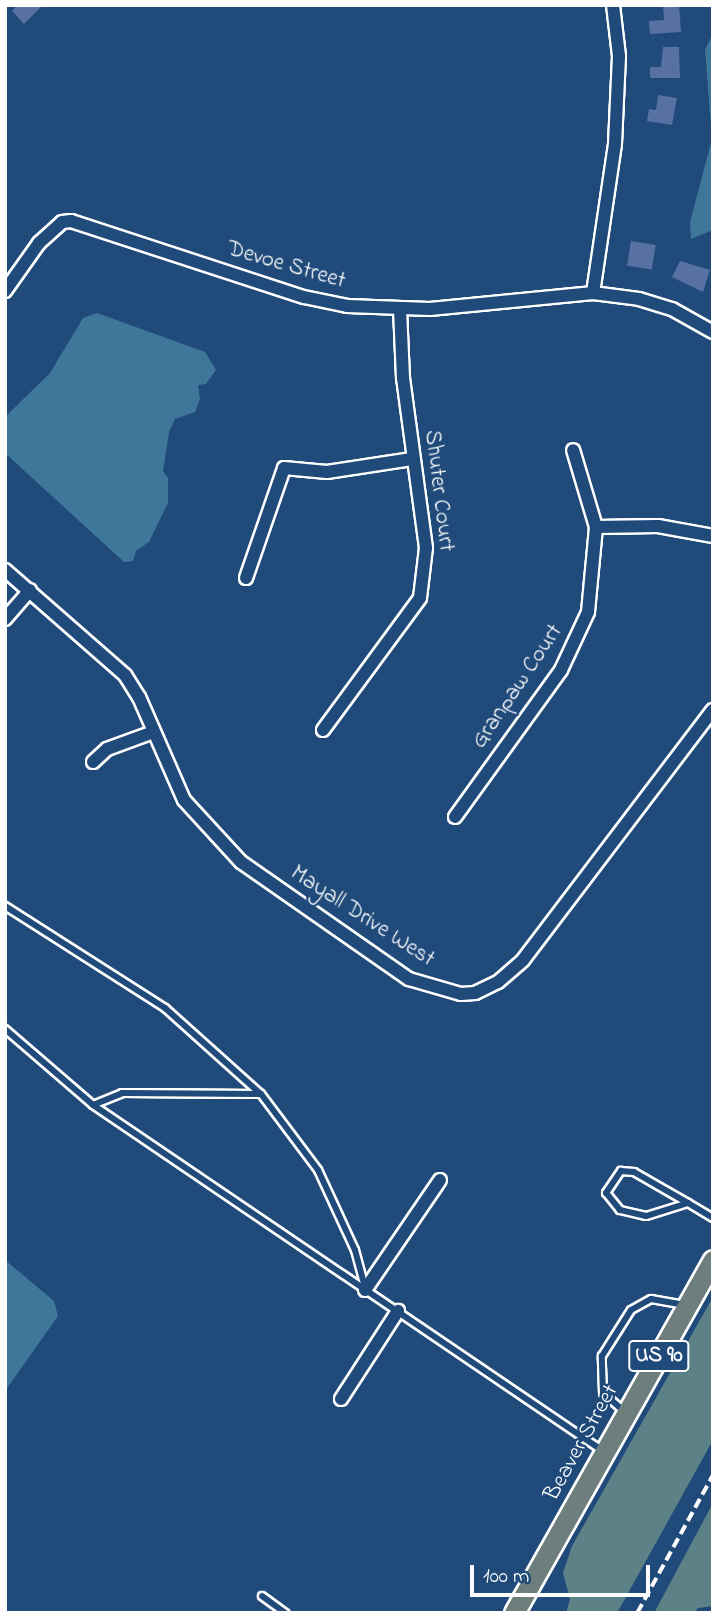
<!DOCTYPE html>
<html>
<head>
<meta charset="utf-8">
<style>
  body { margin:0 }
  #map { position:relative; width:718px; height:1618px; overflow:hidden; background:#1f4a7a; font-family:"Indie Flower",sans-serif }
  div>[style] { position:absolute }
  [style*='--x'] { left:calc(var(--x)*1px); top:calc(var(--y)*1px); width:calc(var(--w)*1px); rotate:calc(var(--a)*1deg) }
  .green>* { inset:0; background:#5c8287 }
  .water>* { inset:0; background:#3f779a }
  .building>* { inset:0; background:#5772a2; transform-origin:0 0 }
  .roads { filter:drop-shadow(2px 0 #fff) drop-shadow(-2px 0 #fff) drop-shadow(0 2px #fff) drop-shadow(0 -2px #fff) }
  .service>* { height:6px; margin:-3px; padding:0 3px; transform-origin:3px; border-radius:3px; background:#1f4a7a }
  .minor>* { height:12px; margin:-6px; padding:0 6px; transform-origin:6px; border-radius:6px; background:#1f4a7a }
  .primary>* { height:19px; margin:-9.5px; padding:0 9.5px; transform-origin:9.5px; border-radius:9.5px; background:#6d7e7c }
  .rail>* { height:3.5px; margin-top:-1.75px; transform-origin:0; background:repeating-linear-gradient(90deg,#fff 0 10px,transparent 0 15px) }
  span { translate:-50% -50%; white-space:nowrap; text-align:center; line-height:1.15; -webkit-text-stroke:5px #1f4a7a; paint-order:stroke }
  .shield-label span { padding:2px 5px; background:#1f4a7a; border:2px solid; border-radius:5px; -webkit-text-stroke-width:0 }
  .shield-label { font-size:21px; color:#fff; font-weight:700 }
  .street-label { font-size:23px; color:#fff }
  .frame { position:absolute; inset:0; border:7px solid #fff; pointer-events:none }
  .scale { position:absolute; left:470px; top:1565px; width:180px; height:32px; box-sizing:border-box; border:4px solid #fff; border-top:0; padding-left:9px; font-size:21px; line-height:24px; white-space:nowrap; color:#fff; -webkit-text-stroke:5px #1f4a7a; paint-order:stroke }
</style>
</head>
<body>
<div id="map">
  <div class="green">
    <div style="clip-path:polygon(713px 1297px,713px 1440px,617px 1613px,566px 1613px,570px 1599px,563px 1573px,572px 1546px)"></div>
    <div style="clip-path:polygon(713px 1503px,713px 1606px,698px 1608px,694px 1613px,654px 1613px)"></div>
  </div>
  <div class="water">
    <div style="clip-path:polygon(713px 34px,713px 230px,691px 239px,690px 222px,712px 139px,705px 49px)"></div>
    <div style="clip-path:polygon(97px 313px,205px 352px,216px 370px,206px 384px,198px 385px,200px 399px,195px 412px,175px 419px,169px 432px,163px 471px,168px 478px,168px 503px,149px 542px,136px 551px,133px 561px,124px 562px,5px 453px,5px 417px,50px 373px,83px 318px)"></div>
    <div style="clip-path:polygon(5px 1260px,54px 1301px,58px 1316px,5px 1391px)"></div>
  </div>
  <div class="building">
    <div style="clip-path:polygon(17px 5px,43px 5px,24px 24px,12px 11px)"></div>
    <div style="clip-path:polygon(663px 5px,679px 5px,681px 32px,650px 34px,649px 21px,664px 20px)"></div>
    <div style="clip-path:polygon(663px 47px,679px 47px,680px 78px,650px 78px,650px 67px,661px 67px)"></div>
    <div style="clip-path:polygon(658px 95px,677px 98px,672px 125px,647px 121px,649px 109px,656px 110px)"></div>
    <div style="left:631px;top:241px;width:25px;height:25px;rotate:9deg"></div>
    <div style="clip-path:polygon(680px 261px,710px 270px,703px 292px,672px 277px)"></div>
  </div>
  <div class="roads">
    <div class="service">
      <div style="--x:5;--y:906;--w:190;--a:32.5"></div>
      <div style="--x:165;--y:1008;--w:129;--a:41.9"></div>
      <div style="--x:261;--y:1094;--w:95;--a:53.1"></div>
      <div style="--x:318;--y:1170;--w:88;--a:65.2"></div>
      <div style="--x:355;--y:1250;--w:39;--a:75"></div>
      <div style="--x:5;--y:1029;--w:116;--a:40.8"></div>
      <div style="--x:93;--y:1105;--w:616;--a:34.15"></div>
      <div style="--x:93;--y:1105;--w:31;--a:-22"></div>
      <div style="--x:122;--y:1093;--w:138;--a:0.4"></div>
      <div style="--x:688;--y:1203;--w:44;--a:162.8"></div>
      <div style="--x:646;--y:1216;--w:27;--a:-167"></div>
      <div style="--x:620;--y:1210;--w:22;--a:-129"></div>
      <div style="--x:606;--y:1193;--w:27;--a:-56"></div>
      <div style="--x:621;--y:1171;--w:13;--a:4"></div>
      <div style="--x:634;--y:1172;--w:62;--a:29.9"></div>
      <div style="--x:688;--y:1203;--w:29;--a:31"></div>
      <div style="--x:625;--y:1412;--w:29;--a:-139"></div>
      <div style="--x:603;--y:1393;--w:37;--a:-92"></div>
      <div style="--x:602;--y:1356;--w:54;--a:-57.8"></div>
      <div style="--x:631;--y:1310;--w:23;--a:-29"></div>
      <div style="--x:651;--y:1299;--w:36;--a:10"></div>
      <div style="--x:262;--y:1596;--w:29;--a:36"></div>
    </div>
    <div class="minor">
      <div style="--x:5;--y:291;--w:59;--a:-54.7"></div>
      <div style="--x:39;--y:243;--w:31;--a:-42"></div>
      <div style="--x:62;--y:222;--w:9;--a:-6"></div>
      <div style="--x:71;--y:221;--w:245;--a:18.1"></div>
      <div style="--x:304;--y:297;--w:44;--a:11.8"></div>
      <div style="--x:347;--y:306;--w:83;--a:2.1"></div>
      <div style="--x:430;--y:309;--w:164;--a:-5.6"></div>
      <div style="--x:593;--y:293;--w:46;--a:7.4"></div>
      <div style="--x:639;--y:299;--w:34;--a:17"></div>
      <div style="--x:672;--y:309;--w:47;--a:29.3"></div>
      <div style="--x:593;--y:293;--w:151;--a:-81.6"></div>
      <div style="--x:615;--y:144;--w:88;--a:-87.4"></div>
      <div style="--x:619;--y:56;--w:51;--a:-96.7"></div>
      <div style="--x:596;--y:527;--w:62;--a:-0.9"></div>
      <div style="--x:658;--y:526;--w:56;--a:10.3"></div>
      <div style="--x:5;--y:570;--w:159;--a:41.2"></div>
      <div style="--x:125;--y:675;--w:26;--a:58"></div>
      <div style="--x:139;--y:697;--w:112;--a:66.4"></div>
      <div style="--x:184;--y:800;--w:84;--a:47.4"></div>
      <div style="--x:241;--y:862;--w:205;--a:34.9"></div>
      <div style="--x:409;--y:979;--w:54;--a:16.1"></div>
      <div style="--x:461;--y:994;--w:14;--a:-4"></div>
      <div style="--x:475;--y:993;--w:25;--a:-26"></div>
      <div style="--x:498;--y:982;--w:33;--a:-41"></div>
      <div style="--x:523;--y:960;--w:314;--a:-52.8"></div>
      <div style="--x:246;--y:578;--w:116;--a:-70.9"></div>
      <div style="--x:284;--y:468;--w:43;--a:5.3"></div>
      <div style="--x:327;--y:472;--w:86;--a:-8.7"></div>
      <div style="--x:5;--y:619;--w:38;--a:-49"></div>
      <div style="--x:323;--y:730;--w:164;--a:-53.7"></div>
      <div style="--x:420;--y:598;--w:50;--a:-83.2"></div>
      <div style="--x:426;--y:548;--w:172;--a:-97.7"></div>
      <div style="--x:403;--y:378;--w:68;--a:-92.5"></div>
      <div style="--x:93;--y:762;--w:19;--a:-43"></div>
      <div style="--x:107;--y:749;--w:47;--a:-20"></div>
      <div style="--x:455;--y:817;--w:181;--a:-54.2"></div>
      <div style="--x:561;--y:670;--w:64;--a:-65"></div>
      <div style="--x:588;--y:612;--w:85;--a:-84.6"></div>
      <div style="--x:596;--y:527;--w:80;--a:-106.6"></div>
      <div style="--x:365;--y:1290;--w:133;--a:-55.7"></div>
      <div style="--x:341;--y:1399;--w:105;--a:-57.1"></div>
    </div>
    <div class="primary">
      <div style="--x:514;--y:1613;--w:405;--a:-60.6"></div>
    </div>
  </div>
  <div class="rail">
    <div style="--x:637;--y:1613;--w:158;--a:-61.2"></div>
  </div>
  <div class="shield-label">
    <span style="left:659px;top:1356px">US 90</span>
  </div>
  <div class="street-label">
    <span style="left:286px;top:266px;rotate:16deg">Devoe Street</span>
    <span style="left:438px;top:491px;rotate:83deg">Shuter Court</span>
    <span style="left:518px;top:687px;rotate:-56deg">Granpaw Court</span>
    <span style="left:362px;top:917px;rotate:33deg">Mayall Drive West</span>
    <span style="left:582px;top:1443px;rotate:-61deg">Beaver Street</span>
  </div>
  <div class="frame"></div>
  <div class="scale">100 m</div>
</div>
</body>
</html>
